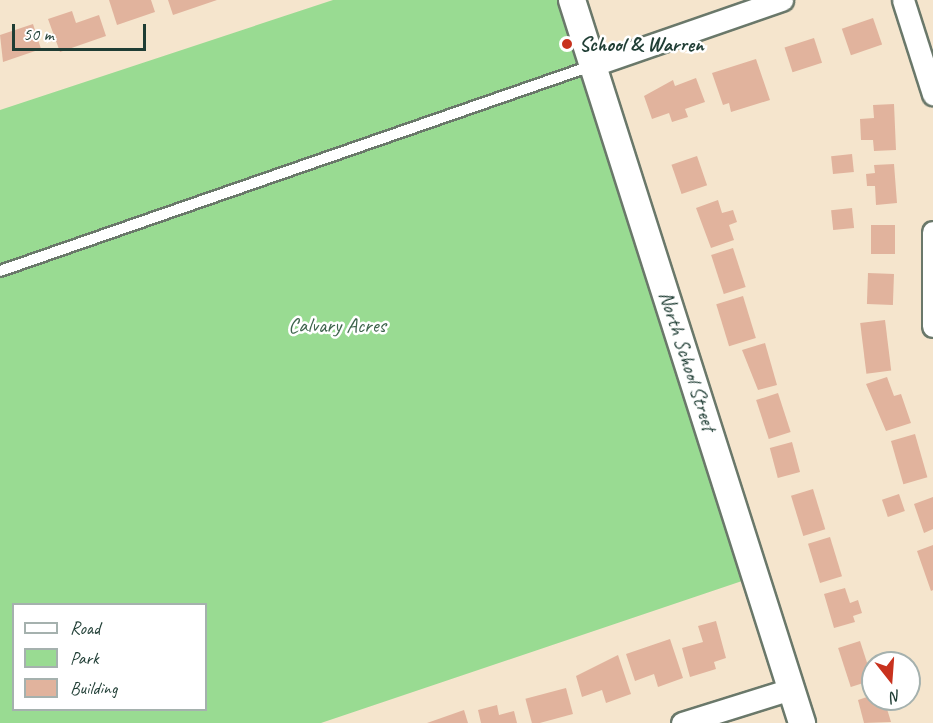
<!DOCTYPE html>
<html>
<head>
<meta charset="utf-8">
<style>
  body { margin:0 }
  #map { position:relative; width:933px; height:723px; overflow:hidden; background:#f5e5cd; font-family:Caveat,sans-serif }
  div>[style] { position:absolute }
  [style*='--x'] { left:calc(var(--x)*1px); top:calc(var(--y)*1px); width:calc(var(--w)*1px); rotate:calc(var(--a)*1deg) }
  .green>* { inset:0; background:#99db92 }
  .building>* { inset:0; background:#e1b39d; transform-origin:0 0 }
  .roads { filter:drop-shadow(2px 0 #6a786a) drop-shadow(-2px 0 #6a786a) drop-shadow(0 2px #6a786a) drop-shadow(0 -2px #6a786a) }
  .service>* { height:10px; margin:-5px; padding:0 5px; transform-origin:5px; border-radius:5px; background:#fff }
  .minor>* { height:21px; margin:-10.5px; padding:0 10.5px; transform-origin:10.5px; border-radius:10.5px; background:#fff }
  .tertiary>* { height:26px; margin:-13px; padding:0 13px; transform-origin:13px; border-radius:13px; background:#fff }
  .dots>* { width:16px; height:16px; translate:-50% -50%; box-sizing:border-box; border:3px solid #fff; border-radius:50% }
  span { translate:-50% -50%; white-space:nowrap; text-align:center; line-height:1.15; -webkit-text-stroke:5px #fff; paint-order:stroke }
  .poi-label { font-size:21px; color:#1f3d34; font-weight:700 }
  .left { translate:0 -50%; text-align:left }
  .park-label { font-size:21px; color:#3e644c }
  .street-label { font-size:21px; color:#1f3d34 }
  .legend { position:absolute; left:12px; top:603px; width:195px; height:108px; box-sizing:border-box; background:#fff; border:2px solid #a5b1ae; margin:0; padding:8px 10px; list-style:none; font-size:18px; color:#1f3d34 }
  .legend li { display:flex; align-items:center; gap:12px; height:30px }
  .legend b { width:30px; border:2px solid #a5b1ae }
  .north { position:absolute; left:861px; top:651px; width:60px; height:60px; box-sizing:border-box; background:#fff; border:2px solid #a5b1ae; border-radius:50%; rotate:163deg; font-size:16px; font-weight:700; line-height:24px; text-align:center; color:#1f3d34 }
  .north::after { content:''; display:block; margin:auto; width:21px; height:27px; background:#c8321e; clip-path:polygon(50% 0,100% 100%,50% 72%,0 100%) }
  .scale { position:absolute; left:12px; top:24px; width:134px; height:27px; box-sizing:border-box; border:3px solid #1f3d34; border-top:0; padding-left:8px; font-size:18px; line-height:21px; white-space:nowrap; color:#1f3d34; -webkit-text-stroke:4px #fff; paint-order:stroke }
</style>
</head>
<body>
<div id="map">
  <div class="green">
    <div style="clip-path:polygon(evenodd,333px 0,557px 0,742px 581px,321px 723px,0 723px,0 110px,333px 0,14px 604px,206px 604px,206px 710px,14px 710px,14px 604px)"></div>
  </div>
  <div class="building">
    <div style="clip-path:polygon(109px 0,151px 0,155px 12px,117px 25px)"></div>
    <div style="clip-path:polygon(168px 0,217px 0,173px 15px)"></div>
    <div style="clip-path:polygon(72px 11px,76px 23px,99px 15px,106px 36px,60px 52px,48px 19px)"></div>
    <div style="left:873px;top:18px;width:28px;height:33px;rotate:71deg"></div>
    <div style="clip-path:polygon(33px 24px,41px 49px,3px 62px,0 35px)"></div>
    <div style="left:814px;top:38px;width:26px;height:31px;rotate:72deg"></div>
    <div style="clip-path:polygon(756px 59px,770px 100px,731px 112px,729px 103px,723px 105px,712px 73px)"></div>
    <div style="clip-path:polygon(696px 78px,705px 102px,685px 109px,688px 117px,672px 122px,669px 113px,652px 119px,644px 96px,673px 80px,675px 86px)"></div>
    <div style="clip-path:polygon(894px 104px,896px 150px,874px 151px,873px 140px,861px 140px,860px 119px,874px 118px,873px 105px)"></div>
    <div style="left:852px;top:154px;width:18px;height:21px;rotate:84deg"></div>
    <div style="left:697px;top:156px;width:31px;height:27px;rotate:71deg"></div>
    <div style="clip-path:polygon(894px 164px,897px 203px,876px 205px,875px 186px,867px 186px,866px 174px,875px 173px,874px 165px)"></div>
    <div style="clip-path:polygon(718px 200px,722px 213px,733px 210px,737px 222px,729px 225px,734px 240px,711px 248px,696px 208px)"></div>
    <div style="left:852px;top:208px;width:20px;height:21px;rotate:84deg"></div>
    <div style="left:871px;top:225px;width:24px;height:29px"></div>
    <div style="left:733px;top:248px;width:41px;height:23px;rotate:72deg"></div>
    <div style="left:868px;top:273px;width:26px;height:31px;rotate:2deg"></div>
    <div style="left:743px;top:296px;width:44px;height:28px;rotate:73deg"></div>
    <div style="left:885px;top:320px;width:51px;height:25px;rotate:83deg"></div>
    <div style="clip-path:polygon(765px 343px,777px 385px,758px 390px,742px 350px)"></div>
    <div style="clip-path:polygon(887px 377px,894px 396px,901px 394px,911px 423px,886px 431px,866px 384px)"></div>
    <div style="left:778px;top:393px;width:41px;height:23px;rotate:72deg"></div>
    <div style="left:915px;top:434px;width:45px;height:25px;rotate:74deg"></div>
    <div style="left:792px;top:442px;width:31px;height:23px;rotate:75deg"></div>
    <div style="left:813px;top:489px;width:42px;height:23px;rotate:73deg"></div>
    <div style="left:899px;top:494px;width:18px;height:18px;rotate:71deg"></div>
    <div style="clip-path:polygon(933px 497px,933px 529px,924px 533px,914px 504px)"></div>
    <div style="left:830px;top:537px;width:41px;height:23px;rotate:73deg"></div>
    <div style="clip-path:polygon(933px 545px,933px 590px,931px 591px,917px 551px)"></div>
    <div style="clip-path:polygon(845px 588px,850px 603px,858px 600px,862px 613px,853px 616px,855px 622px,834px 628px,824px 594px)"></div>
    <div style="clip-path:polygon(716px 621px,726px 658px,714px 662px,716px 669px,690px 677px,682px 648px,703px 642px,698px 626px)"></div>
    <div style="clip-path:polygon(670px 639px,683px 678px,658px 687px,654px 674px,635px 681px,626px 654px)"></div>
    <div style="left:860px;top:641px;width:41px;height:23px;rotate:72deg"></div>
    <div style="clip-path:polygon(618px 655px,631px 694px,606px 703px,602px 690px,582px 697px,576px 676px)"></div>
    <div style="left:566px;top:688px;width:27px;height:42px;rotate:75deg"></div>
    <div style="clip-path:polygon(873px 695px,884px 699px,891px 722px,864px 723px,858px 700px)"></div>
    <div style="clip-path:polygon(497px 705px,499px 715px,514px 711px,517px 723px,481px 723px,478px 710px)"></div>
    <div style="clip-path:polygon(464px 710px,468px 723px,427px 723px)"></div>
  </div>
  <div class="roads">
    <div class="service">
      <div style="--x:0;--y:271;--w:629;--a:-19.13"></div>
    </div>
    <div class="minor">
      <div style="--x:903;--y:0;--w:99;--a:72.3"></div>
      <div style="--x:594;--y:65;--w:199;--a:-19.1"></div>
      <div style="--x:933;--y:232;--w:94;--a:90"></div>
      <div style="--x:682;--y:723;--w:114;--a:-17.3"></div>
    </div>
    <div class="tertiary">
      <div style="--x:572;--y:0;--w:759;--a:72.35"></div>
    </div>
  </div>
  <div class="dots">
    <div style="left:567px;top:44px;background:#c8321e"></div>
  </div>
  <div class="poi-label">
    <span class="left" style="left:579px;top:44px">School &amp; Warren</span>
  </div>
  <div class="park-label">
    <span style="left:337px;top:325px">Calvary Acres</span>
  </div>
  <div class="street-label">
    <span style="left:688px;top:361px;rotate:72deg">North School Street</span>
  </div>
  <ul class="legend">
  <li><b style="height:8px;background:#fff"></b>Road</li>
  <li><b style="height:16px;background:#99db92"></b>Park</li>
  <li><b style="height:16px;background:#e1b39d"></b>Building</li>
  </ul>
  <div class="north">N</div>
  <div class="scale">50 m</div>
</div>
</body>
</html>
